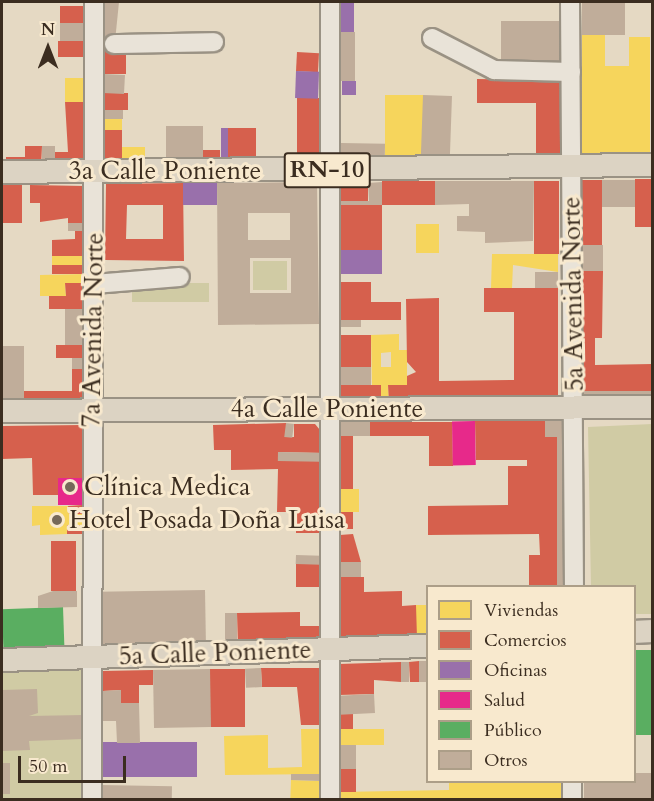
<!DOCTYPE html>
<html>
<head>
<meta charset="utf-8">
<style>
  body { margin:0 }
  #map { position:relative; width:654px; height:801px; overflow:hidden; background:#e5d9c3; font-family:Cardo,serif }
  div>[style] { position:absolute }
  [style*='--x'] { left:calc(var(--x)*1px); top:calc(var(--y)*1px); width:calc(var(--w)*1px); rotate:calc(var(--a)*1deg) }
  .green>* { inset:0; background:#d0cba4; transform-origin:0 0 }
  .homes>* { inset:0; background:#f6d55c; transform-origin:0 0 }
  .shops>* { inset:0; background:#d6604d; transform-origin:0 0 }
  .offices>* { inset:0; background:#9970ab; transform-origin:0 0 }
  .health>* { inset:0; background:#e7298a; transform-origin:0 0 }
  .public>* { inset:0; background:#5aae61; transform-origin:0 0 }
  .building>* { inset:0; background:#c0ad9a; transform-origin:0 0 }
  .roads { filter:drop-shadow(2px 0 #9a9284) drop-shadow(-2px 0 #9a9284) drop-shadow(0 2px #9a9284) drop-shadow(0 -2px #9a9284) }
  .minor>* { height:18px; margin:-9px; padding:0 9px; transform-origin:9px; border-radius:9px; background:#e9e3d8 }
  .major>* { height:22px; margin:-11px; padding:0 11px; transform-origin:11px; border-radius:11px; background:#dcd3c3 }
  .dots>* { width:16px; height:16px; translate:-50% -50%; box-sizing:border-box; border:3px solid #f8e9ce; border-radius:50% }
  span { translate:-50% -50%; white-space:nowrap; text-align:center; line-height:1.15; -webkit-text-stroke:6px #f8e9ce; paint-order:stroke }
  .shield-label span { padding:2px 4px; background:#f8e9ce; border:2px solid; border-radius:4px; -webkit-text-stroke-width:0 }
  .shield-label { font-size:24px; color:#3b2d20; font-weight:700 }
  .street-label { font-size:26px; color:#3b2d20 }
  .poi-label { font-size:26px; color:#3b2d20 }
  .left { translate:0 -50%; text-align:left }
  .frame { position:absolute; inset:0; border:3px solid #3b2d20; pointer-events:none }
  .legend { position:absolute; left:426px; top:585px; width:210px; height:198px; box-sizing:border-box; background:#f8e9ce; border:2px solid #ac9e88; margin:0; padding:8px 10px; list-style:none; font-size:18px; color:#3b2d20 }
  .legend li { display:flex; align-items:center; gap:12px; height:30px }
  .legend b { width:30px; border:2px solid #ac9e88 }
  .north { position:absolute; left:18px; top:18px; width:60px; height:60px; -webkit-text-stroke:4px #f8e9ce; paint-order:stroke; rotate:0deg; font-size:16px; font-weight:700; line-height:24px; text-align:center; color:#3b2d20 }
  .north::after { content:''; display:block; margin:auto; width:21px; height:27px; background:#3b2d20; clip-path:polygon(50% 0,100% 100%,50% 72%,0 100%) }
  .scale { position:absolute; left:18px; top:756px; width:108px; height:27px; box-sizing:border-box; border:3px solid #3b2d20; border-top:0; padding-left:8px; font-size:18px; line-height:21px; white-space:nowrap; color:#3b2d20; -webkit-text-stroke:4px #f8e9ce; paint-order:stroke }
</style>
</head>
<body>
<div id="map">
  <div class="green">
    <div style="left:253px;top:261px;width:34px;height:29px"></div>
    <div style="left:132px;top:283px;width:77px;height:19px"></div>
    <div style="clip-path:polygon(652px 424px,652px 614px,635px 614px,634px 586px,591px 586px,588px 427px)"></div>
    <div style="left:84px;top:670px;width:129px;height:82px;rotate:90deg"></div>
  </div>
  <div class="homes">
    <div style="clip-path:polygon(582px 35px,605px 35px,605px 66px,629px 66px,629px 37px,650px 37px,650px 159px,582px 159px)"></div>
    <div style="left:65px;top:78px;width:19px;height:24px"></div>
    <div style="left:385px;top:95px;width:38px;height:68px"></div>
    <div style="left:104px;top:119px;width:18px;height:11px"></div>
    <div style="left:122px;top:147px;width:23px;height:20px"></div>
    <div style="left:416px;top:224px;width:23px;height:29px"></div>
    <div style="clip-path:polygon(492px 254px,558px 254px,558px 272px,513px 265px,512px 288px,491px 288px)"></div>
    <div style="left:52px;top:256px;width:32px;height:10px"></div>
    <div style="clip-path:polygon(84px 274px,85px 283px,65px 283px,66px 296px,40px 296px,40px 275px)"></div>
    <div style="clip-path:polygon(evenodd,399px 334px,399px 350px,407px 350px,407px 385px,388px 385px,389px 402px,381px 402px,381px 385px,372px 385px,371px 335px,399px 334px,391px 352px,391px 367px,381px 367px,381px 353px,391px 352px)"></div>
    <div style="left:339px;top:489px;width:20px;height:23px"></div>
    <div style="clip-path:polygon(32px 506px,68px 506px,69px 514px,82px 514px,82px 525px,67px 525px,67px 534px,40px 535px,40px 525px,32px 526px)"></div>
    <div style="left:416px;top:605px;width:12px;height:33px"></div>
    <div style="clip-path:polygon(301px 729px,322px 729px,322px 774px,225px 775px,224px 736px,268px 735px,268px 768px,302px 767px)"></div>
    <div style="left:339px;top:729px;width:45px;height:16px"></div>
    <div style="left:291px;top:780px;width:30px;height:20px;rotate:2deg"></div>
    <div style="clip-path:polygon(449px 782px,561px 782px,561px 800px,339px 800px,339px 792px,449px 790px)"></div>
  </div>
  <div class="shops">
    <div style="left:60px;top:6px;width:23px;height:17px"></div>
    <div style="left:58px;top:41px;width:25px;height:16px"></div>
    <div style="left:105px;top:51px;width:21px;height:23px"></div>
    <div style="left:297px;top:52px;width:22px;height:19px;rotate:3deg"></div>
    <div style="clip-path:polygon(477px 79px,560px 80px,560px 160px,536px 160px,536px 103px,477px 103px)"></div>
    <div style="left:104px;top:93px;width:24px;height:17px"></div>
    <div style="left:297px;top:98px;width:22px;height:68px"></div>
    <div style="clip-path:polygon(65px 102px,84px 102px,84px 167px,55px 167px,55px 152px,68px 152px)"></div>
    <div style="left:228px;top:128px;width:28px;height:36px"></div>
    <div style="left:104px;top:130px;width:18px;height:37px"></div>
    <div style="clip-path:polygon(25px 146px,42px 146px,41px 167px,6px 167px,6px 157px,25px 157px)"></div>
    <div style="left:203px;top:150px;width:17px;height:14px"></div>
    <div style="left:652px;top:179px;width:48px;height:17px;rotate:90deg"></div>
    <div style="left:579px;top:180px;width:23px;height:65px"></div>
    <div style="left:435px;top:181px;width:24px;height:53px;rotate:90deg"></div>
    <div style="left:534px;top:181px;width:25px;height:73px"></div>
    <div style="clip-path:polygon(evenodd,183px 183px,184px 261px,105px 260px,106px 184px,183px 183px,127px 205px,163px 205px,163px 239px,126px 239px,127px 205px)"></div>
    <div style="left:341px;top:183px;width:27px;height:18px"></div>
    <div style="left:2px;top:185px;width:20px;height:38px"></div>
    <div style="clip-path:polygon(30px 185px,84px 186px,84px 223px,68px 223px,68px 218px,40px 222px,40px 203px,30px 203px)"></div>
    <div style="left:340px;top:205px;width:42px;height:45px"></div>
    <div style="clip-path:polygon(75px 231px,84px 231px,84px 256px,52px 256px,52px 240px,75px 239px)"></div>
    <div style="left:84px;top:265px;width:9px;height:32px;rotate:90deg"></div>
    <div style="clip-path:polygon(579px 271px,603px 271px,602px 338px,595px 338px,595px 365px,652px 364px,652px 391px,578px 392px)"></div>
    <div style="clip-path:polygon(340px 282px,371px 282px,371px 302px,401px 302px,401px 320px,340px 320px)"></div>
    <div style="clip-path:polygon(65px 283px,85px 283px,85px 309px,49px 309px,49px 296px,66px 296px)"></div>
    <div style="clip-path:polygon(484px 288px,558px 288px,558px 396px,553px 401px,389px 402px,388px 385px,407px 385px,407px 376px,416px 372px,407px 362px,406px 299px,439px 298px,439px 381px,514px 380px,514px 312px,484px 312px)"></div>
    <div style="left:340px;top:335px;width:31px;height:32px"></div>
    <div style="left:56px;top:345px;width:29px;height:13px"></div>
    <div style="clip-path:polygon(72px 369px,86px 369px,86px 408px,24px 408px,24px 391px,72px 391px)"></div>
    <div style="left:340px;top:385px;width:41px;height:18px"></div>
    <div style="clip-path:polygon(475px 421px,545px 421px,545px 437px,557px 437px,557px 586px,529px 586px,529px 555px,540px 555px,539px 534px,428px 535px,428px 506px,508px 505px,508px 466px,527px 466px,527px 460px,476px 460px)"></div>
    <div style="clip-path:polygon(370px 422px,452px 422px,453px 466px,429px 466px,429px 436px,370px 436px)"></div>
    <div style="clip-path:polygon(286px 423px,286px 437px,294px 437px,294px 424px,315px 424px,320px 430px,320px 453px,278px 452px,278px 461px,320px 461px,321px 533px,296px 533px,296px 512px,277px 512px,278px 469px,231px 470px,231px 450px,214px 450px,213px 425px)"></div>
    <div style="clip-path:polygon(83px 425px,82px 478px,58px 479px,59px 495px,33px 495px,32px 458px,2px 459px,2px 426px)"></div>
    <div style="left:339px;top:436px;width:14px;height:53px"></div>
    <div style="clip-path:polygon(82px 505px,82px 514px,69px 514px,68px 506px)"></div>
    <div style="left:340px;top:512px;width:13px;height:17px"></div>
    <div style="left:67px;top:525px;width:15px;height:9px"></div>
    <div style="clip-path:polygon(353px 534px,361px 562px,340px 562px,340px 535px)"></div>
    <div style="left:51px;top:541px;width:25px;height:50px"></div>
    <div style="left:296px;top:564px;width:25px;height:23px"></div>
    <div style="clip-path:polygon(340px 577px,364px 577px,364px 592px,402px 591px,402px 606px,416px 605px,417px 638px,340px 639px)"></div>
    <div style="clip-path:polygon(300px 612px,300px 626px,319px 626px,320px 641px,238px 647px,237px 613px)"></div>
    <div style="clip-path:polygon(419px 661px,419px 682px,410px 682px,409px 662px)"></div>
    <div style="clip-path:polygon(401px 662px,401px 682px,374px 680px,374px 694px,339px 695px,339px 664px)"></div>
    <div style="clip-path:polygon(261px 668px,321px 668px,322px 725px,301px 725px,297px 687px,262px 687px)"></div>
    <div style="left:210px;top:669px;width:35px;height:58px"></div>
    <div style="clip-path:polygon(153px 670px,153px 685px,139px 685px,139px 703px,121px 703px,121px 690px,103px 691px,102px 671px)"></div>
    <div style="left:353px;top:714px;width:15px;height:13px;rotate:90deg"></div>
    <div style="left:339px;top:769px;width:17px;height:23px"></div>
  </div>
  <div class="offices">
    <div style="left:341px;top:2px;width:13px;height:30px"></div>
    <div style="left:296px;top:71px;width:23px;height:27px;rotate:2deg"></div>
    <div style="left:342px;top:81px;width:14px;height:14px"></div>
    <div style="left:221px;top:128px;width:7px;height:36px"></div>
    <div style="left:183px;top:183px;width:34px;height:22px"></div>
    <div style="left:340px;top:250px;width:42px;height:24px"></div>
    <div style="left:197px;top:742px;width:35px;height:96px;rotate:90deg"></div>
  </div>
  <div class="health">
    <div style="left:475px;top:421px;width:44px;height:23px;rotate:89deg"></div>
    <div style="left:82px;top:478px;width:27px;height:24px;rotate:90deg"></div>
  </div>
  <div class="public">
    <div style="left:63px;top:607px;width:49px;height:61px;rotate:88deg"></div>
    <div style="left:652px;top:650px;width:85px;height:18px;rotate:90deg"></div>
  </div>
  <div class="building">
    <div style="clip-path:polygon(105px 2px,119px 2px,114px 51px,105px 51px)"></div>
    <div style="left:582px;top:2px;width:43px;height:33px"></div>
    <div style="left:501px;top:21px;width:60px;height:40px"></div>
    <div style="left:60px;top:23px;width:23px;height:18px"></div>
    <div style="left:341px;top:32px;width:14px;height:49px"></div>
    <div style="left:104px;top:74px;width:21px;height:19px;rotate:3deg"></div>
    <div style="left:423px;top:95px;width:29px;height:68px;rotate:2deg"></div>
    <div style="left:104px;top:110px;width:19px;height:9px"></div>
    <div style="left:166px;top:126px;width:37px;height:38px"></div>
    <div style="left:341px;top:143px;width:44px;height:20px;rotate:1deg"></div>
    <div style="left:42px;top:146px;width:13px;height:21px"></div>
    <div style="left:602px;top:180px;width:33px;height:27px"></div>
    <div style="clip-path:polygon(435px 181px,534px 181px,533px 241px,485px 243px,485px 232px,457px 231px,457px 216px,469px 216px,469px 204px,435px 205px)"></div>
    <div style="clip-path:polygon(evenodd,317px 182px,319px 324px,218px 325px,217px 183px,317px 182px,248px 213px,290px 213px,290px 240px,248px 240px,248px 213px,317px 182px,250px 258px,291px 258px,291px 293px,250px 293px,250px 258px)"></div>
    <div style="clip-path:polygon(382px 182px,382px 205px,340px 205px,340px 201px,369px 201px,368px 183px)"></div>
    <div style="left:68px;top:223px;width:16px;height:8px"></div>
    <div style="left:579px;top:245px;width:24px;height:26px"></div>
    <div style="left:558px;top:272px;width:16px;height:23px;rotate:90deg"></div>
    <div style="left:65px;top:309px;width:20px;height:36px"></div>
    <div style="left:340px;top:320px;width:21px;height:7px"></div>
    <div style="left:2px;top:346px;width:22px;height:62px"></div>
    <div style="left:72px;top:358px;width:14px;height:11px"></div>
    <div style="left:340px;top:367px;width:31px;height:18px"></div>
    <div style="left:652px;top:391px;width:10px;height:74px;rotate:90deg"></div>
    <div style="clip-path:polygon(567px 420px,569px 586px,557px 586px,557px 437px,545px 437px,545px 421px)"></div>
    <div style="left:370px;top:422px;width:14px;height:32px;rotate:90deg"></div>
    <div style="left:286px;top:423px;width:8px;height:14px;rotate:7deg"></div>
    <div style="left:278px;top:452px;width:42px;height:9px;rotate:1deg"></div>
    <div style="left:296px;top:555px;width:25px;height:9px;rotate:2deg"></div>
    <div style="left:340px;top:562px;width:21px;height:15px"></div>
    <div style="left:205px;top:590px;width:59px;height:106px;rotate:89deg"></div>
    <div style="clip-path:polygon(53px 591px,77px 591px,77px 607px,38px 608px,38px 596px)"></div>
    <div style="left:225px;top:613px;width:12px;height:34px"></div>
    <div style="left:419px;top:661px;width:9px;height:21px"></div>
    <div style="left:401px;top:662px;width:8px;height:20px"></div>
    <div style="left:261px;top:668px;width:19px;height:16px;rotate:87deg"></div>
    <div style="left:210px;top:669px;width:58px;height:57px;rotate:89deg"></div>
    <div style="clip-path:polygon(37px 689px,38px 713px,29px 716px,84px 715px,84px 739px,29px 741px,30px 750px,2px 751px,2px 690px)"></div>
    <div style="clip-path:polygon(121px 690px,121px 703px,139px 703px,140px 743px,117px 743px,116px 721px,103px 721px,103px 691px)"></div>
    <div style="left:374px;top:694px;width:19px;height:35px;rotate:87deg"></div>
    <div style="left:340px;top:745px;width:16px;height:24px"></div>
    <div style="left:2px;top:763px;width:8px;height:31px"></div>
    <div style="clip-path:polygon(634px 773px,652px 773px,652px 800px,584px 800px,584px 782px,634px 782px)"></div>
    <div style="clip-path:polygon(291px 774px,322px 774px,321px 781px,291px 780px)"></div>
    <div style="left:100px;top:785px;width:72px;height:15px;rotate:1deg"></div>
  </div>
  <div class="roads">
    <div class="minor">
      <div style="--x:570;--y:2;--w:584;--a:89.61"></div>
      <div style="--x:432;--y:38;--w:70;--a:27.3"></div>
      <div style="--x:494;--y:70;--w:77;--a:1.5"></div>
      <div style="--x:114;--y:44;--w:100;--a:-1.1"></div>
      <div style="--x:94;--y:284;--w:86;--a:-4.7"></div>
      <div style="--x:92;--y:800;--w:798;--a:-89.86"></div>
      <div style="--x:330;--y:800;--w:798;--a:-90"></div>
      <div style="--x:572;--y:800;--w:18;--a:-90"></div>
    </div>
    <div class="major">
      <div style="--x:2;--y:172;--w:650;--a:-0.62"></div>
      <div style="--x:2;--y:411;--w:650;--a:-0.35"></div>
      <div style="--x:634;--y:632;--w:18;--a:-3"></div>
      <div style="--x:2;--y:660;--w:426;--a:-1.9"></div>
    </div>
  </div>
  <div class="dots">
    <div style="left:70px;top:487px;background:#766959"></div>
    <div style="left:57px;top:520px;background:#766959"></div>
  </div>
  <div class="shield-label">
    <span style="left:327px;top:170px">RN-10</span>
  </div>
  <div class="street-label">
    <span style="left:165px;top:171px">3a Calle Poniente</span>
    <span style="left:573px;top:294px;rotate:-91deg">5a Avenida Norte</span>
    <span style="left:93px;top:330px;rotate:-89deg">7a Avenida Norte</span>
    <span style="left:327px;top:409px">4a Calle Poniente</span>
    <span style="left:215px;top:653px;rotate:-2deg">5a Calle Poniente</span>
  </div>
  <div class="poi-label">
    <span class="left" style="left:84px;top:487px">Clínica Medica</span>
    <span class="left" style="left:69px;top:520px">Hotel Posada Doña Luisa</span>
  </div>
  <div class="frame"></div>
  <ul class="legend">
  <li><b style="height:16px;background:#f6d55c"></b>Viviendas</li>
  <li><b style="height:16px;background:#d6604d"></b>Comercios</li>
  <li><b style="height:16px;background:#9970ab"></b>Oficinas</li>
  <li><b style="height:16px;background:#e7298a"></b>Salud</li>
  <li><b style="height:16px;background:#5aae61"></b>Público</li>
  <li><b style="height:16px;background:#c0ad9a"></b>Otros</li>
  </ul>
  <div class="north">N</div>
  <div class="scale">50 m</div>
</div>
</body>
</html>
